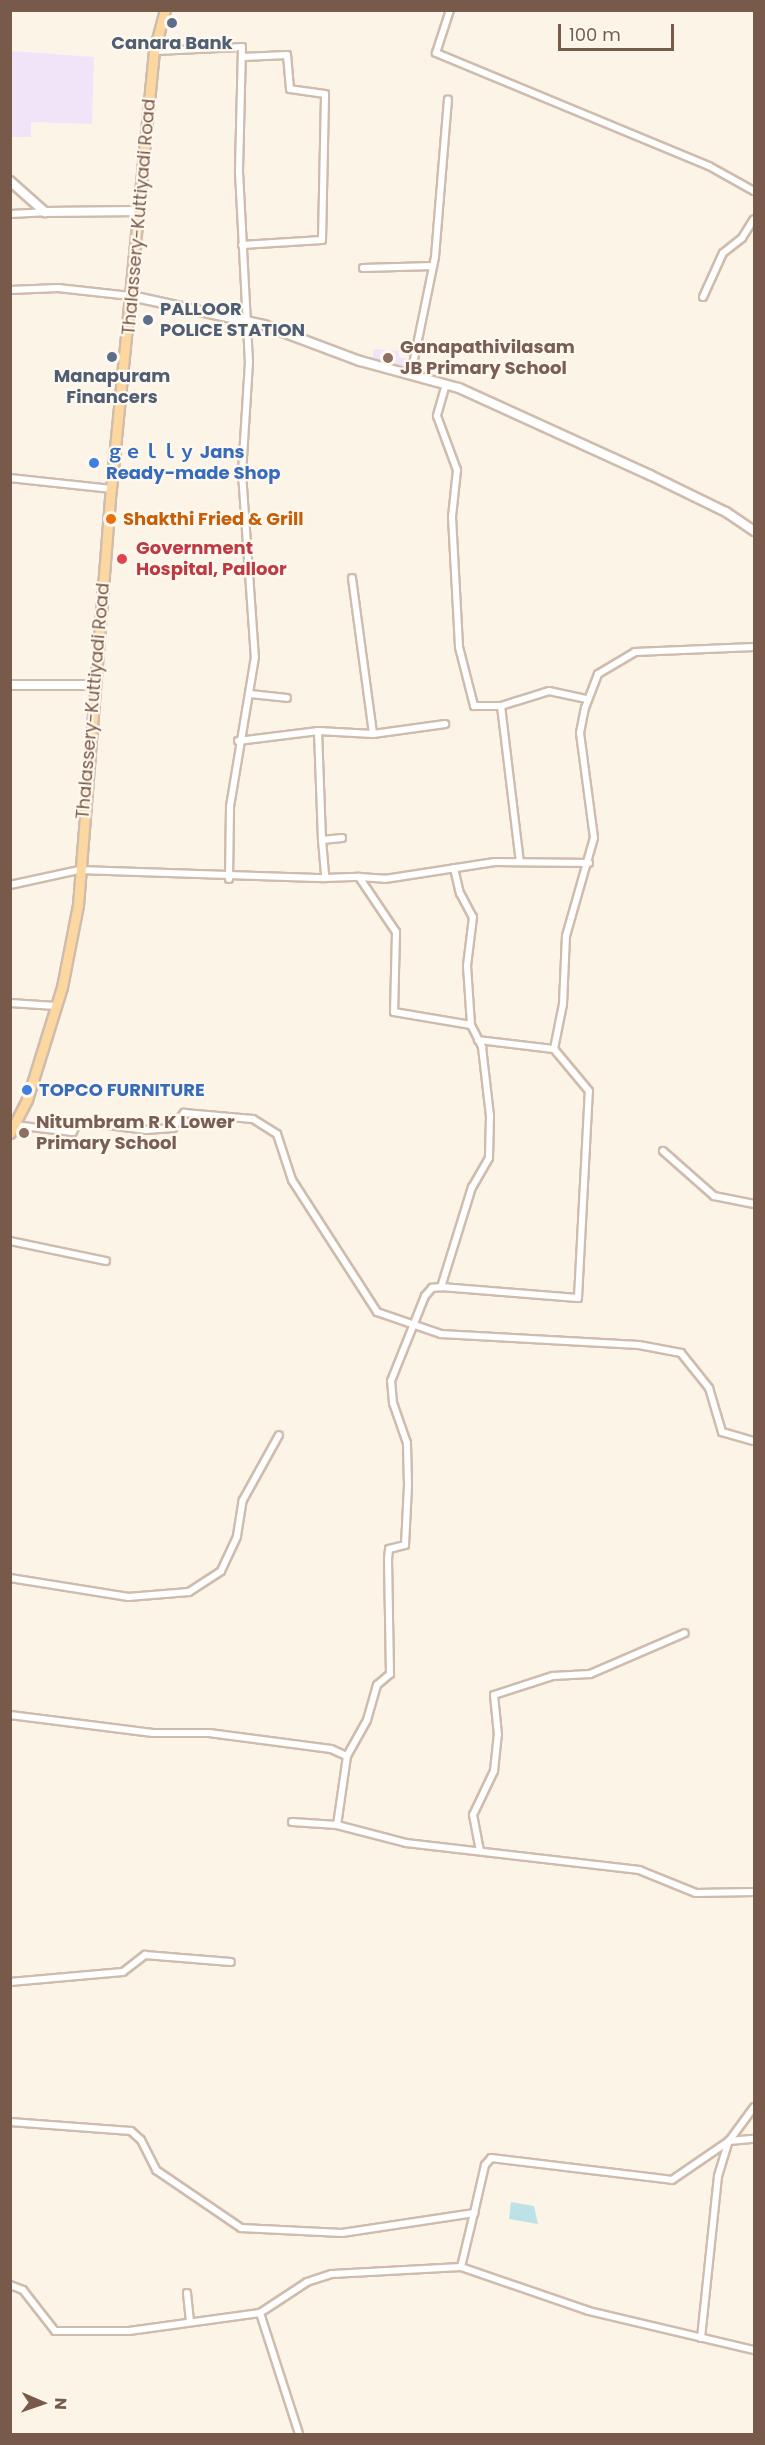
<!DOCTYPE html>
<html>
<head>
<meta charset="utf-8">
<style>
  body { margin:0 }
  #map { position:relative; width:765px; height:2445px; overflow:hidden; background:#fdf4e8; font-family:Poppins,"Noto Sans SC",sans-serif }
  div>[style] { position:absolute }
  [style*='--x'] { left:calc(var(--x)*1px); top:calc(var(--y)*1px); width:calc(var(--w)*1px); rotate:calc(var(--a)*1deg) }
  .education>* { inset:0; background:#f1e4f9 }
  .water>* { inset:0; background:#bce2e7 }
  .roads { filter:drop-shadow(2px 0 #cfbcad) drop-shadow(-2px 0 #cfbcad) drop-shadow(0 2px #cfbcad) drop-shadow(0 -2px #cfbcad) }
  .minor>* { height:6px; margin:-3px; padding:0 3px; transform-origin:3px; border-radius:3px; background:#fff }
  .secondary>* { height:8px; margin:-4px; padding:0 4px; transform-origin:4px; border-radius:4px; background:#fff }
  .primary>* { height:9px; margin:-4.5px; padding:0 4.5px; transform-origin:4.5px; border-radius:4.5px; background:#fcd7a0 }
  .dots>* { width:16px; height:16px; translate:-50% -50%; box-sizing:border-box; border:3px solid #fff8ef; border-radius:50% }
  span { translate:-50% -50%; white-space:nowrap; text-align:center; line-height:1.15; -webkit-text-stroke:4.5px #fff8ef; paint-order:stroke }
  .service-label { font-size:18px; color:#4e5e75; font-weight:700 }
  .left { translate:0 -50%; text-align:left }
  .street-label { font-size:18px; color:#785a4b }
  .education-label { font-size:18px; color:#785e54; font-weight:700 }
  .shop-label { font-size:18px; color:#366cbe; font-weight:700 }
  .food-label { font-size:18px; color:#c56008; font-weight:700 }
  .health-label { font-size:18px; color:#be3a42; font-weight:700 }
  .frame { position:absolute; inset:0; border:12px solid #785a4b; pointer-events:none }
  .north { position:absolute; left:12px; top:2373px; width:60px; height:60px; -webkit-text-stroke:4px #fff8ef; paint-order:stroke; rotate:92deg; font-size:16px; font-weight:700; line-height:24px; text-align:center; color:#785a4b }
  .north::after { content:''; display:block; margin:auto; width:21px; height:27px; background:#785a4b; clip-path:polygon(50% 0,100% 100%,50% 72%,0 100%) }
  .scale { position:absolute; left:558px; top:24px; width:116px; height:27px; box-sizing:border-box; border:3px solid #785a4b; border-top:0; padding-left:8px; font-size:18px; line-height:21px; white-space:nowrap; color:#785a4b; -webkit-text-stroke:4px #fff8ef; paint-order:stroke }
</style>
</head>
<body>
<div id="map">
  <div class="education">
    <div style="clip-path:polygon(11px 51px,94px 57px,92px 124px,31px 122px,31px 137px,11px 137px)"></div>
    <div style="clip-path:polygon(373px 349px,399px 351px,399px 357px,406px 358px,405px 367px,373px 363px)"></div>
  </div>
  <div class="water">
    <div style="clip-path:polygon(511px 2202px,534px 2206px,538px 2224px,509px 2219px)"></div>
  </div>
  <div class="roads">
    <div class="minor">
      <div style="--x:450;--y:10;--w:45;--a:108"></div>
      <div style="--x:436;--y:53;--w:295;--a:22.5"></div>
      <div style="--x:709;--y:166;--w:51;--a:29.1"></div>
      <div style="--x:154;--y:51;--w:88;--a:-2.6"></div>
      <div style="--x:242;--y:47;--w:125;--a:91.4"></div>
      <div style="--x:239;--y:172;--w:190;--a:87"></div>
      <div style="--x:249;--y:362;--w:111;--a:93.6"></div>
      <div style="--x:242;--y:473;--w:184;--a:86"></div>
      <div style="--x:255;--y:657;--w:152;--a:99.5"></div>
      <div style="--x:230;--y:807;--w:72;--a:90.8"></div>
      <div style="--x:10;--y:214;--w:35;--a:-3"></div>
      <div style="--x:242;--y:245;--w:80;--a:-3.6"></div>
      <div style="--x:322;--y:240;--w:146;--a:-88.8"></div>
      <div style="--x:325;--y:94;--w:35;--a:-172"></div>
      <div style="--x:290;--y:89;--w:34;--a:-95"></div>
      <div style="--x:287;--y:55;--w:44;--a:177.4"></div>
      <div style="--x:363;--y:268;--w:70;--a:-1.6"></div>
      <div style="--x:10;--y:290;--w:48;--a:-2.4"></div>
      <div style="--x:58;--y:288;--w:73;--a:6.3"></div>
      <div style="--x:703;--y:297;--w:48;--a:-65.6"></div>
      <div style="--x:723;--y:253;--w:24;--a:-38"></div>
      <div style="--x:742;--y:238;--w:22;--a:-58"></div>
      <div style="--x:411;--y:374;--w:119;--a:-78.4"></div>
      <div style="--x:435;--y:257;--w:158;--a:-85.3"></div>
      <div style="--x:446;--y:384;--w:33;--a:106"></div>
      <div style="--x:437;--y:416;--w:58;--a:69.7"></div>
      <div style="--x:457;--y:470;--w:47;--a:96.1"></div>
      <div style="--x:452;--y:517;--w:130;--a:86.9"></div>
      <div style="--x:459;--y:647;--w:61;--a:75.7"></div>
      <div style="--x:474;--y:706;--w:27;--a:0"></div>
      <div style="--x:501;--y:706;--w:157;--a:83.1"></div>
      <div style="--x:10;--y:478;--w:102;--a:6.2"></div>
      <div style="--x:352;--y:578;--w:157;--a:82.3"></div>
      <div style="--x:250;--y:694;--w:37;--a:6"></div>
      <div style="--x:501;--y:706;--w:50;--a:-17.4"></div>
      <div style="--x:549;--y:691;--w:40;--a:12"></div>
      <div style="--x:318;--y:731;--w:109;--a:87.9"></div>
      <div style="--x:238;--y:741;--w:81;--a:-7.1"></div>
      <div style="--x:318;--y:731;--w:55;--a:3.1"></div>
      <div style="--x:373;--y:734;--w:73;--a:-7.9"></div>
      <div style="--x:342;--y:838;--w:20;--a:174"></div>
      <div style="--x:322;--y:840;--w:38;--a:85"></div>
      <div style="--x:325;--y:878;--w:34;--a:-2"></div>
      <div style="--x:359;--y:877;--w:66;--a:56.1"></div>
      <div style="--x:396;--y:932;--w:80;--a:91.4"></div>
      <div style="--x:394;--y:1012;--w:78;--a:9.6"></div>
      <div style="--x:471;--y:1025;--w:25;--a:63"></div>
      <div style="--x:482;--y:1047;--w:69;--a:83.4"></div>
      <div style="--x:490;--y:1116;--w:42;--a:91.4"></div>
      <div style="--x:489;--y:1158;--w:34;--a:120"></div>
      <div style="--x:472;--y:1187;--w:105;--a:107.2"></div>
      <div style="--x:454;--y:868;--w:26;--a:77"></div>
      <div style="--x:460;--y:893;--w:27;--a:62"></div>
      <div style="--x:473;--y:917;--w:49;--a:97"></div>
      <div style="--x:467;--y:966;--w:59;--a:86.1"></div>
      <div style="--x:359;--y:877;--w:26;--a:4"></div>
      <div style="--x:385;--y:879;--w:111;--a:-8.8"></div>
      <div style="--x:495;--y:862;--w:94;--a:0.6"></div>
      <div style="--x:10;--y:885;--w:71;--a:-12.3"></div>
      <div style="--x:79;--y:870;--w:246;--a:1.9"></div>
      <div style="--x:10;--y:1003;--w:46;--a:3.7"></div>
      <div style="--x:478;--y:1040;--w:77;--a:6.8"></div>
      <div style="--x:14;--y:1125;--w:59;--a:6.8"></div>
      <div style="--x:73;--y:1132;--w:12;--a:-66"></div>
      <div style="--x:78;--y:1121;--w:69;--a:7.5"></div>
      <div style="--x:146;--y:1130;--w:27;--a:-4"></div>
      <div style="--x:173;--y:1128;--w:19;--a:-54"></div>
      <div style="--x:184;--y:1113;--w:69;--a:5"></div>
      <div style="--x:253;--y:1119;--w:28;--a:32"></div>
      <div style="--x:277;--y:1134;--w:48;--a:71.9"></div>
      <div style="--x:292;--y:1180;--w:157;--a:57.2"></div>
      <div style="--x:377;--y:1312;--w:68;--a:19"></div>
      <div style="--x:441;--y:1334;--w:198;--a:3.2"></div>
      <div style="--x:639;--y:1345;--w:43;--a:10.8"></div>
      <div style="--x:681;--y:1353;--w:45;--a:51.3"></div>
      <div style="--x:709;--y:1388;--w:46;--a:73.5"></div>
      <div style="--x:722;--y:1432;--w:33;--a:16"></div>
      <div style="--x:663;--y:1151;--w:68;--a:41.4"></div>
      <div style="--x:714;--y:1196;--w:41;--a:11.3"></div>
      <div style="--x:10;--y:1241;--w:98;--a:11.8"></div>
      <div style="--x:10;--y:1578;--w:120;--a:9.1"></div>
      <div style="--x:128;--y:1597;--w:61;--a:-4.7"></div>
      <div style="--x:189;--y:1592;--w:38;--a:-33"></div>
      <div style="--x:221;--y:1571;--w:38;--a:-65"></div>
      <div style="--x:237;--y:1536;--w:36;--a:-81"></div>
      <div style="--x:243;--y:1500;--w:74;--a:-61"></div>
      <div style="--x:10;--y:1715;--w:144;--a:7.2"></div>
      <div style="--x:153;--y:1733;--w:56;--a:0"></div>
      <div style="--x:209;--y:1733;--w:123;--a:7.5"></div>
      <div style="--x:331;--y:1749;--w:17;--a:24"></div>
      <div style="--x:347;--y:1756;--w:41;--a:-60.9"></div>
      <div style="--x:367;--y:1720;--w:36;--a:-74"></div>
      <div style="--x:377;--y:1685;--w:17;--a:-40"></div>
      <div style="--x:390;--y:1674;--w:115;--a:-91"></div>
      <div style="--x:388;--y:1559;--w:10;--a:-84"></div>
      <div style="--x:389;--y:1549;--w:16;--a:-14"></div>
      <div style="--x:405;--y:1545;--w:60;--a:-87.1"></div>
      <div style="--x:408;--y:1485;--w:42;--a:-91.4"></div>
      <div style="--x:407;--y:1443;--w:42;--a:-109.3"></div>
      <div style="--x:393;--y:1403;--w:22;--a:-95"></div>
      <div style="--x:391;--y:1381;--w:92;--a:-68.2"></div>
      <div style="--x:425;--y:1296;--w:11;--a:-49"></div>
      <div style="--x:432;--y:1288;--w:9;--a:-6"></div>
      <div style="--x:441;--y:1287;--w:137;--a:4.6"></div>
      <div style="--x:578;--y:1298;--w:207;--a:-87"></div>
      <div style="--x:589;--y:1091;--w:55;--a:-129.8"></div>
      <div style="--x:554;--y:1049;--w:46;--a:-78.7"></div>
      <div style="--x:563;--y:1004;--w:68;--a:-87.5"></div>
      <div style="--x:566;--y:936;--w:102;--a:-74.1"></div>
      <div style="--x:594;--y:838;--w:106;--a:-97.6"></div>
      <div style="--x:580;--y:733;--w:25;--a:-79"></div>
      <div style="--x:585;--y:708;--w:36;--a:-69"></div>
      <div style="--x:598;--y:674;--w:43;--a:-30.7"></div>
      <div style="--x:635;--y:652;--w:119;--a:-2.4"></div>
      <div style="--x:347;--y:1756;--w:70;--a:98.2"></div>
      <div style="--x:337;--y:1825;--w:71;--a:14.6"></div>
      <div style="--x:406;--y:1843;--w:235;--a:6.6"></div>
      <div style="--x:639;--y:1870;--w:61;--a:22"></div>
      <div style="--x:696;--y:1893;--w:58;--a:-1"></div>
      <div style="--x:292;--y:1822;--w:45;--a:3.8"></div>
      <div style="--x:480;--y:1851;--w:37;--a:-101"></div>
      <div style="--x:473;--y:1815;--w:49;--a:-64.5"></div>
      <div style="--x:494;--y:1771;--w:36;--a:-84"></div>
      <div style="--x:498;--y:1735;--w:40;--a:-95.7"></div>
      <div style="--x:494;--y:1695;--w:62;--a:-17.9"></div>
      <div style="--x:553;--y:1676;--w:37;--a:-3"></div>
      <div style="--x:590;--y:1674;--w:103;--a:-23.3"></div>
      <div style="--x:10;--y:1982;--w:113;--a:-5.1"></div>
      <div style="--x:123;--y:1972;--w:28;--a:-38"></div>
      <div style="--x:145;--y:1955;--w:86;--a:4.7"></div>
      <div style="--x:10;--y:2122;--w:121;--a:4.3"></div>
      <div style="--x:131;--y:2131;--w:13;--a:42"></div>
      <div style="--x:141;--y:2140;--w:34;--a:63"></div>
      <div style="--x:156;--y:2170;--w:103;--a:34.3"></div>
      <div style="--x:241;--y:2228;--w:101;--a:2.8"></div>
      <div style="--x:342;--y:2233;--w:134;--a:-8.6"></div>
      <div style="--x:474;--y:2213;--w:49;--a:-77.1"></div>
      <div style="--x:485;--y:2165;--w:9;--a:-49"></div>
      <div style="--x:491;--y:2158;--w:182;--a:6.9"></div>
      <div style="--x:672;--y:2180;--w:69;--a:-34.4"></div>
      <div style="--x:729;--y:2141;--w:25;--a:-5"></div>
      <div style="--x:461;--y:2267;--w:56;--a:-76.5"></div>
      <div style="--x:10;--y:2285;--w:14;--a:21"></div>
      <div style="--x:23;--y:2290;--w:52;--a:52"></div>
      <div style="--x:55;--y:2331;--w:74;--a:0"></div>
      <div style="--x:129;--y:2331;--w:132;--a:-7.8"></div>
      <div style="--x:260;--y:2313;--w:56;--a:-33.4"></div>
      <div style="--x:307;--y:2282;--w:26;--a:-18"></div>
      <div style="--x:332;--y:2274;--w:129;--a:-3.1"></div>
      <div style="--x:461;--y:2267;--w:135;--a:19"></div>
      <div style="--x:589;--y:2311;--w:170;--a:13.3"></div>
      <div style="--x:187;--y:2293;--w:28;--a:84"></div>
      <div style="--x:260;--y:2313;--w:127;--a:72.1"></div>
      <div style="--x:701;--y:2338;--w:163;--a:-84"></div>
      <div style="--x:718;--y:2176;--w:37;--a:-73"></div>
      <div style="--x:729;--y:2141;--w:42;--a:-53.7"></div>
    </div>
    <div class="secondary">
      <div style="--x:10;--y:181;--w:47;--a:41.5"></div>
      <div style="--x:45;--y:212;--w:94;--a:-0.6"></div>
      <div style="--x:131;--y:296;--w:136;--a:12.3"></div>
      <div style="--x:264;--y:325;--w:103;--a:20.6"></div>
      <div style="--x:360;--y:361;--w:103;--a:15.3"></div>
      <div style="--x:459;--y:388;--w:210;--a:24.5"></div>
      <div style="--x:650;--y:475;--w:85;--a:26"></div>
      <div style="--x:726;--y:512;--w:34;--a:34"></div>
      <div style="--x:10;--y:685;--w:86;--a:0"></div>
    </div>
    <div class="primary">
      <div style="--x:10;--y:1133;--w:37;--a:-63"></div>
      <div style="--x:27;--y:1100;--w:118;--a:-72.8"></div>
      <div style="--x:62;--y:987;--w:84;--a:-79"></div>
      <div style="--x:78;--y:905;--w:417;--a:-85.5"></div>
      <div style="--x:111;--y:489;--w:440;--a:-84.4"></div>
      <div style="--x:154;--y:51;--w:42;--a:-75"></div>
    </div>
  </div>
  <div class="dots">
    <div style="left:172px;top:23px;background:#5c6f8a"></div>
    <div style="left:148px;top:320px;background:#5c6f8a"></div>
    <div style="left:112px;top:357px;background:#5c6f8a"></div>
    <div style="left:388px;top:358px;background:#8d6e63"></div>
    <div style="left:94px;top:463px;background:#3f7fe0"></div>
    <div style="left:111px;top:519px;background:#e8710a"></div>
    <div style="left:122px;top:559px;background:#e0444e"></div>
    <div style="left:27px;top:1090px;background:#3f7fe0"></div>
    <div style="left:24px;top:1133px;background:#8d6e63"></div>
  </div>
  <div class="service-label">
    <span style="left:172px;top:43px">Canara Bank</span>
    <span class="left" style="left:160px;top:320px">PALLOOR<br>POLICE STATION</span>
    <span style="left:112px;top:387px">Manapuram<br>Financers</span>
  </div>
  <div class="street-label">
    <span style="left:139px;top:217px;rotate:-85deg">Thalassery-Kuttiyadi Road</span>
    <span style="left:93px;top:701px;rotate:-85deg">Thalassery-Kuttiyadi Road</span>
  </div>
  <div class="education-label">
    <span class="left" style="left:400px;top:358px">Ganapathivilasam<br>JB Primary School</span>
    <span class="left" style="left:36px;top:1133px">Nitumbram R K Lower<br>Primary School</span>
  </div>
  <div class="shop-label">
    <span class="left" style="left:106px;top:463px">ｇｅｌｌｙ Jans<br>Ready-made Shop</span>
    <span class="left" style="left:39px;top:1090px">TOPCO FURNITURE</span>
  </div>
  <div class="food-label">
    <span class="left" style="left:123px;top:519px">Shakthi Fried &amp; Grill</span>
  </div>
  <div class="health-label">
    <span class="left" style="left:136px;top:559px">Government<br>Hospital, Palloor</span>
  </div>
  <div class="frame"></div>
  <div class="north">N</div>
  <div class="scale">100 m</div>
</div>
</body>
</html>
